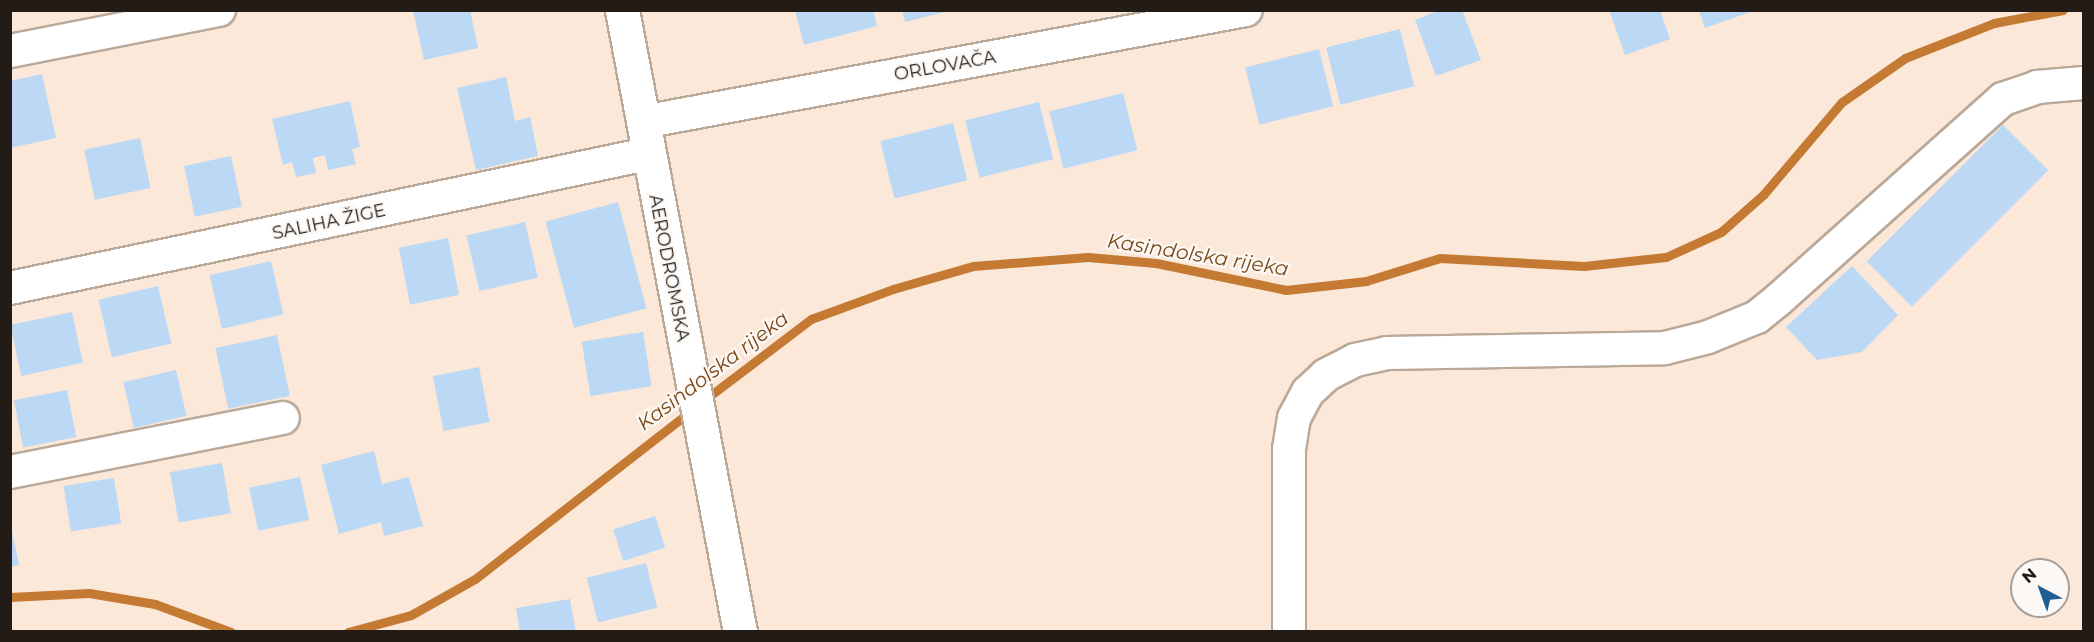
<!DOCTYPE html>
<html>
<head>
<meta charset="utf-8">
<style>
  body { margin:0 }
  #map { position:relative; width:2094px; height:642px; overflow:hidden; background:#fbe8d9; font-family:Montserrat,sans-serif }
  div>[style] { position:absolute }
  [style*='--x'] { left:calc(var(--x)*1px); top:calc(var(--y)*1px); width:calc(var(--w)*1px); rotate:calc(var(--a)*1deg) }
  .stream>* { height:9px; margin:-4.5px; padding:0 4.5px; transform-origin:4.5px; border-radius:4.5px; background:#c47a33 }
  .building>* { inset:0; background:#bbd8f4; transform-origin:0 0 }
  .roads { filter:drop-shadow(2px 0 #baa899) drop-shadow(-2px 0 #baa899) drop-shadow(0 2px #baa899) drop-shadow(0 -2px #baa899) }
  .minor>* { height:32px; margin:-16px; padding:0 16px; transform-origin:16px; border-radius:16px; background:#fff }
  .tertiary>* { height:33px; margin:-16.5px; padding:0 16.5px; transform-origin:16.5px; border-radius:16.5px; background:#fff }
  span { translate:-50% -50%; white-space:nowrap; text-align:center; line-height:1.15; -webkit-text-stroke:4.5px #fcf8f5; paint-order:stroke }
  .street-label { font-size:18px; color:#221b16 }
  .water-label { font-size:20px; color:#7b4816; font-style:italic }
  .frame { position:absolute; inset:0; border:12px solid #221b16; pointer-events:none }
  .north { position:absolute; left:2010px; top:558px; width:60px; height:60px; box-sizing:border-box; background:#fcf8f5; border:2px solid #a5a09c; border-radius:50%; rotate:319deg; font-size:16px; font-weight:700; line-height:24px; text-align:center; color:#221b16 }
  .north::after { content:''; display:block; margin:auto; width:21px; height:27px; background:#1d5d93; clip-path:polygon(50% 0,100% 100%,50% 72%,0 100%) }
</style>
</head>
<body>
<div id="map">
  <div class="stream">
    <div style="--x:703;--y:401;--w:136;--a:-37.2"></div>
    <div style="--x:811;--y:319;--w:87;--a:-20.1"></div>
    <div style="--x:893;--y:289;--w:83;--a:-16"></div>
    <div style="--x:973;--y:266;--w:115;--a:-4.5"></div>
    <div style="--x:1088;--y:257;--w:68;--a:5"></div>
    <div style="--x:1156;--y:263;--w:133;--a:11.7"></div>
    <div style="--x:1286;--y:290;--w:81;--a:-6.4"></div>
    <div style="--x:1366;--y:281;--w:77;--a:-17.3"></div>
    <div style="--x:1440;--y:258;--w:144;--a:3.2"></div>
    <div style="--x:1584;--y:266;--w:82;--a:-6.3"></div>
    <div style="--x:1666;--y:257;--w:60;--a:-24.4"></div>
    <div style="--x:1721;--y:232;--w:56;--a:-41.4"></div>
    <div style="--x:1763;--y:195;--w:122;--a:-49.7"></div>
    <div style="--x:1842;--y:102;--w:77;--a:-34.9"></div>
    <div style="--x:1905;--y:58;--w:96;--a:-21.5"></div>
    <div style="--x:1994;--y:23;--w:70;--a:-10.7"></div>
    <div style="--x:10;--y:597;--w:79;--a:-2.9"></div>
    <div style="--x:89;--y:593;--w:67;--a:9.5"></div>
    <div style="--x:155;--y:604;--w:81;--a:20.2"></div>
    <div style="--x:348;--y:632;--w:65;--a:-15.1"></div>
    <div style="--x:411;--y:615;--w:73;--a:-29.4"></div>
    <div style="--x:475;--y:579;--w:275;--a:-37.9"></div>
  </div>
  <div class="building">
    <div style="clip-path:polygon(413px 10px,470px 10px,478px 48px,424px 60px)"></div>
    <div style="clip-path:polygon(795px 10px,873px 10px,877px 26px,804px 45px)"></div>
    <div style="clip-path:polygon(902px 10px,948px 10px,948px 11px,905px 22px)"></div>
    <div style="clip-path:polygon(1440px 10px,1462px 10px,1481px 60px,1436px 76px,1415px 20px)"></div>
    <div style="clip-path:polygon(1609px 10px,1660px 10px,1670px 39px,1625px 55px)"></div>
    <div style="clip-path:polygon(1699px 10px,1753px 10px,1753px 11px,1705px 28px)"></div>
    <div style="left:1400px;top:29px;width:59px;height:76px;rotate:76deg"></div>
    <div style="left:1319px;top:49px;width:59px;height:76px;rotate:76deg"></div>
    <div style="clip-path:polygon(42px 74px,56px 138px,10px 148px,10px 81px)"></div>
    <div style="clip-path:polygon(506px 77px,515px 121px,530px 117px,538px 156px,476px 170px,457px 88px)"></div>
    <div style="left:1123px;top:93px;width:59px;height:76px;rotate:76deg"></div>
    <div style="clip-path:polygon(350px 101px,360px 147px,352px 149px,356px 164px,328px 170px,325px 155px,313px 158px,316px 173px,296px 177px,292px 162px,283px 165px,272px 119px)"></div>
    <div style="left:1039px;top:102px;width:59px;height:76px;rotate:76deg"></div>
    <div style="left:953px;top:123px;width:59px;height:75px;rotate:76deg"></div>
    <div style="left:2003px;top:125px;width:64px;height:193px;rotate:45deg"></div>
    <div style="left:140px;top:138px;width:51px;height:57px;rotate:78deg"></div>
    <div style="left:231px;top:156px;width:52px;height:48px;rotate:78deg"></div>
    <div style="left:618px;top:202px;width:110px;height:75px;rotate:75deg"></div>
    <div style="left:525px;top:222px;width:57px;height:60px;rotate:77deg"></div>
    <div style="left:448px;top:238px;width:58px;height:50px;rotate:79deg"></div>
    <div style="left:271px;top:261px;width:55px;height:63px;rotate:77deg"></div>
    <div style="clip-path:polygon(1852px 266px,1898px 315px,1862px 352px,1817px 360px,1786px 327px)"></div>
    <div style="left:158px;top:286px;width:59px;height:61px;rotate:77deg"></div>
    <div style="left:72px;top:312px;width:52px;height:63px;rotate:78deg"></div>
    <div style="left:643px;top:332px;width:55px;height:62px;rotate:81deg"></div>
    <div style="left:277px;top:335px;width:62px;height:63px;rotate:78deg"></div>
    <div style="left:479px;top:367px;width:56px;height:47px;rotate:79deg"></div>
    <div style="left:176px;top:370px;width:47px;height:54px;rotate:77deg"></div>
    <div style="left:67px;top:390px;width:48px;height:54px;rotate:79deg"></div>
    <div style="clip-path:polygon(374px 451px,382px 484px,409px 477px,423px 526px,384px 536px,381px 522px,339px 534px,321px 465px)"></div>
    <div style="left:222px;top:463px;width:51px;height:53px;rotate:80deg"></div>
    <div style="left:300px;top:477px;width:44px;height:52px;rotate:78deg"></div>
    <div style="left:114px;top:478px;width:46px;height:51px;rotate:81deg"></div>
    <div style="left:655px;top:516px;width:33px;height:44px;rotate:72deg"></div>
    <div style="clip-path:polygon(10px 522px,19px 565px,10px 567px)"></div>
    <div style="left:646px;top:563px;width:46px;height:61px;rotate:76deg"></div>
    <div style="clip-path:polygon(570px 599px,576px 632px,520px 632px,516px 608px)"></div>
  </div>
  <div class="roads">
    <div class="minor">
      <div style="--x:10;--y:51;--w:213;--a:-11.1"></div>
      <div style="--x:643;--y:122;--w:613;--a:-10.52"></div>
      <div style="--x:10;--y:288;--w:651;--a:-11.88"></div>
      <div style="--x:10;--y:472;--w:278;--a:-11.2"></div>
      <div style="--x:1289;--y:632;--w:183;--a:-90"></div>
      <div style="--x:1289;--y:449;--w:31;--a:-81"></div>
      <div style="--x:1294;--y:418;--w:30;--a:-62"></div>
      <div style="--x:1308;--y:392;--w:25;--a:-43"></div>
      <div style="--x:1326;--y:375;--w:33;--a:-27"></div>
      <div style="--x:1355;--y:360;--w:33;--a:-12"></div>
      <div style="--x:1387;--y:353;--w:278;--a:-1"></div>
      <div style="--x:1665;--y:348;--w:44;--a:-14.3"></div>
      <div style="--x:1708;--y:337;--w:53;--a:-22.2"></div>
      <div style="--x:1757;--y:317;--w:27;--a:-39"></div>
      <div style="--x:1778;--y:300;--w:302;--a:-41.8"></div>
      <div style="--x:2003;--y:99;--w:36;--a:-19"></div>
      <div style="--x:2037;--y:87;--w:47;--a:-4.9"></div>
    </div>
    <div class="tertiary">
      <div style="--x:622;--y:10;--w:633;--a:79.26"></div>
    </div>
  </div>
  <div class="street-label">
    <span style="left:945px;top:66px;rotate:-10deg">ORLOVAČA</span>
    <span style="left:329px;top:222px;rotate:-12deg">SALIHA ŽIGE</span>
    <span style="left:669px;top:268px;rotate:79deg">AERODROMSKA</span>
  </div>
  <div class="water-label">
    <span style="left:1198px;top:255px;rotate:9deg">Kasindolska rijeka</span>
    <span style="left:713px;top:371px;rotate:-37deg">Kasindolska rijeka</span>
  </div>
  <div class="frame"></div>
  <div class="north">N</div>
</div>
</body>
</html>
